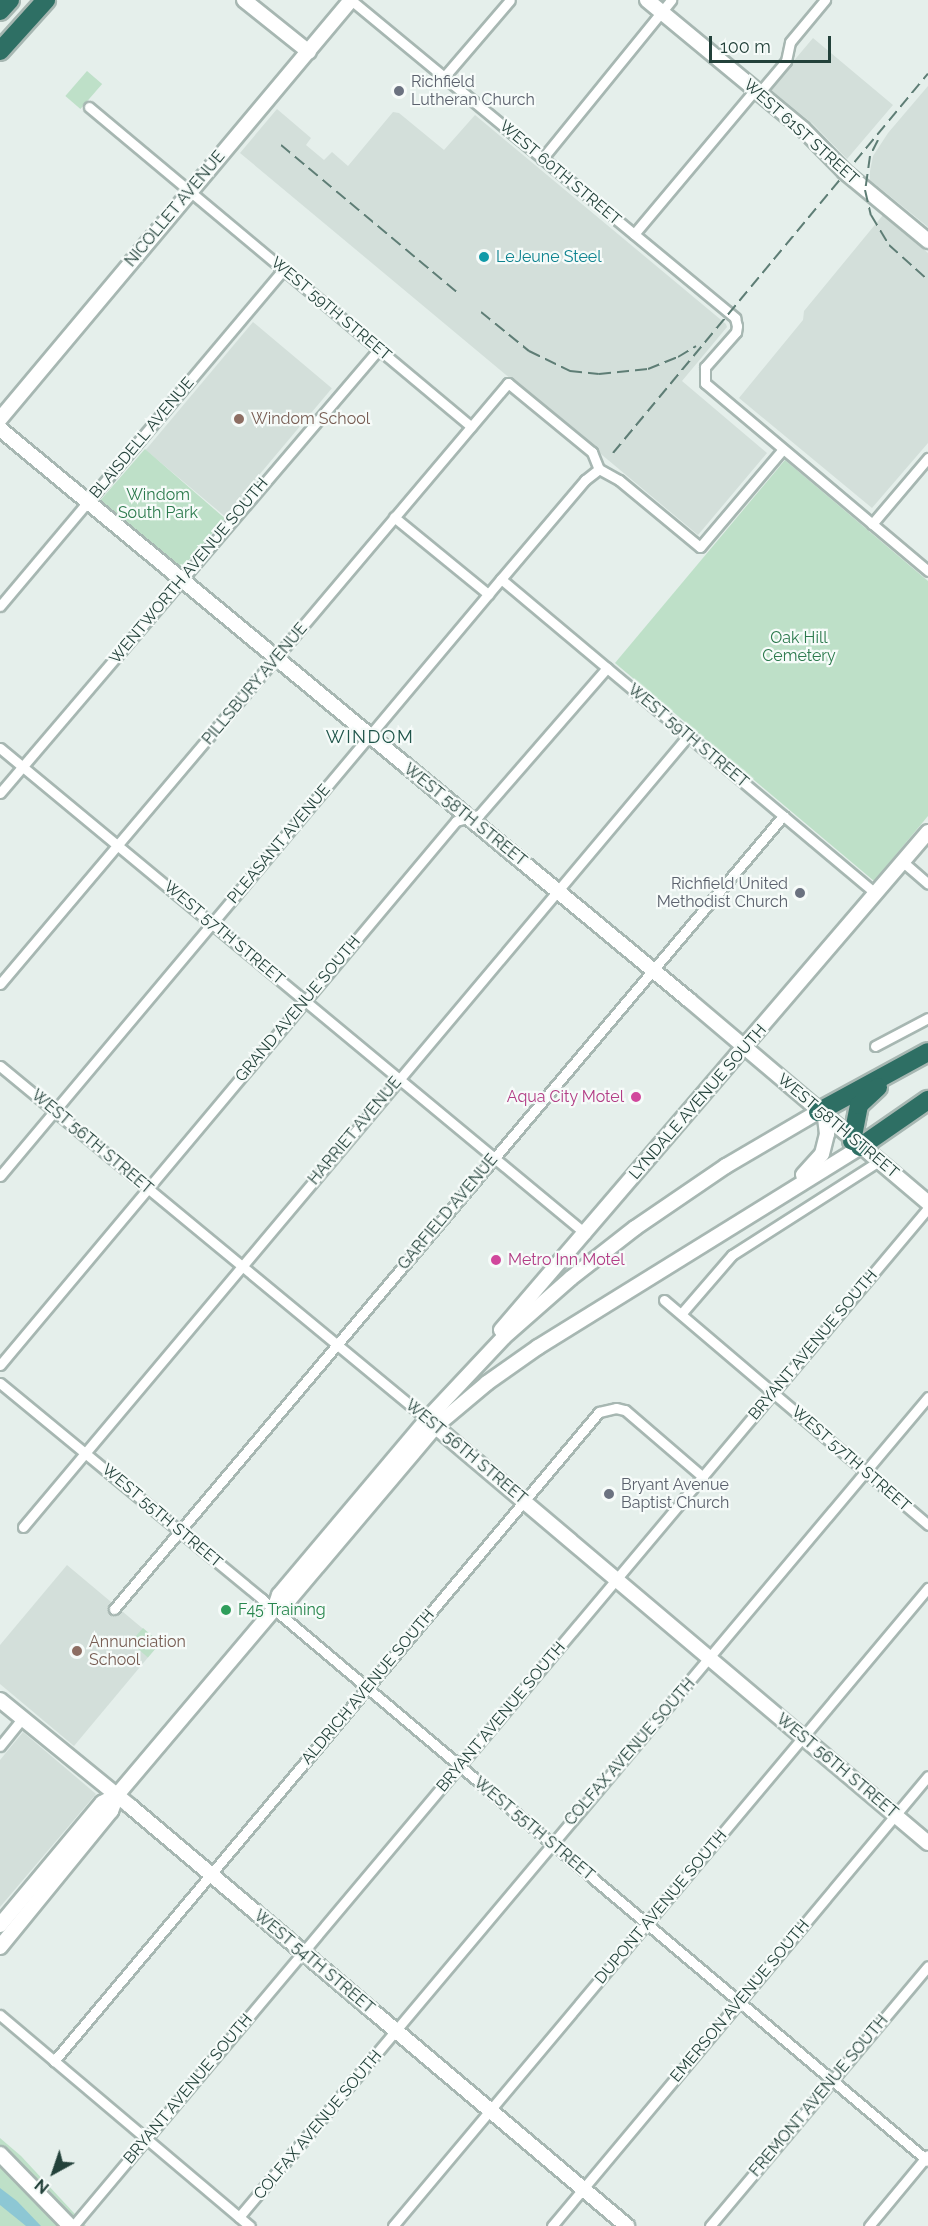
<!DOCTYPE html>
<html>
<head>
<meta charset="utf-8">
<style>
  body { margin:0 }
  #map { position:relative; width:928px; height:2226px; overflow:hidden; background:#e5efeb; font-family:Raleway,sans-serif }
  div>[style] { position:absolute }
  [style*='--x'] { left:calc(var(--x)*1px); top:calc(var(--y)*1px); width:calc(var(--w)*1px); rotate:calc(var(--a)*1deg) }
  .built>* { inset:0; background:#d3dfda; transform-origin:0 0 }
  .green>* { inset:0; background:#bee0c8; transform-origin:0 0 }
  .water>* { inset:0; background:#8dc7d4 }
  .roads { filter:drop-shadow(2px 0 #a7b7b2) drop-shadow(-2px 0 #a7b7b2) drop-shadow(0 2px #a7b7b2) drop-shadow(0 -2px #a7b7b2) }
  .street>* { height:9px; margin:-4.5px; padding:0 4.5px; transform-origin:4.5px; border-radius:4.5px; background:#fff }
  .secondary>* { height:14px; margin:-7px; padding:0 7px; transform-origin:7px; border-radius:7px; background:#fff }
  .highway>* { height:18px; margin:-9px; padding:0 9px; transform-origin:9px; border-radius:9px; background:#2e6f64 }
  .rail>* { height:2px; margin-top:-1px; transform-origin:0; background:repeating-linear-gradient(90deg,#5e7d75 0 12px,transparent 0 18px) }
  .dots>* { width:16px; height:16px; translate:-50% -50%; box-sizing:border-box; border:3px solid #f6fbf9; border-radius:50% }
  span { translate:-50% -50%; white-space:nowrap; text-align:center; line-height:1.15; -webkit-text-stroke:4.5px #f6fbf9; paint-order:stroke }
  .worship-label { font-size:16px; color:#5b616d }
  .left { translate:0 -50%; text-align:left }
  .right { translate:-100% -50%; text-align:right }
  .street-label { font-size:16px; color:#23413a }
  .culture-label { font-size:16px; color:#0d838f }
  .education-label { font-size:16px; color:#785e54 }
  .park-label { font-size:16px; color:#2c7a4d }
  .hotel-label { font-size:16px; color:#b23c85 }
  .leisure-label { font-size:16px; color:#27864d }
  .neighbourhood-label { font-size:18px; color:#1e5449; letter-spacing:1.5px }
  .north { position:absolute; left:24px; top:2142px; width:60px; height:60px; -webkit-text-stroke:4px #f6fbf9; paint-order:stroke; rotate:220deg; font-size:16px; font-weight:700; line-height:24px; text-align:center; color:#23413a }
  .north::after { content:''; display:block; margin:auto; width:21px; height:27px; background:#23413a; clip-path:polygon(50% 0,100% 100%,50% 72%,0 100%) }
  .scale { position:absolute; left:709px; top:36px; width:122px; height:27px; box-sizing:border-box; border:3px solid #23413a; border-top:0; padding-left:8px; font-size:18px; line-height:21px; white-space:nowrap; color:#23413a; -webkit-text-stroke:4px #f6fbf9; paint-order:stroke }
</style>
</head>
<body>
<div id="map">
  <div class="built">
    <div style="clip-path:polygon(813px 38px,893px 105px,847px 159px,813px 124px,770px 89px)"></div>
    <div style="clip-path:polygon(928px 86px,928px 227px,870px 180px,870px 171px,873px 156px,888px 133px)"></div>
    <div style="clip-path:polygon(277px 109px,311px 138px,306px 145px,324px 160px,332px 152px,348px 166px,393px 112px,399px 113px,444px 150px,475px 115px,726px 324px,727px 327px,682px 381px,767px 453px,698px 535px,240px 153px)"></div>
    <div style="clip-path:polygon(883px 215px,928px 253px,928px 443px,872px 508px,739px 398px,803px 320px,804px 311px)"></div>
    <div style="left:253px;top:322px;width:103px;height:167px;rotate:40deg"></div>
    <div style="clip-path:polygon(67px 1565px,160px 1643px,74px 1746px,0 1684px,0 1645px)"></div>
    <div style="clip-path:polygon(23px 1732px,96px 1794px,0 1907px,0 1760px)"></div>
  </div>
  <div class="green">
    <div style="left:87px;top:71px;width:20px;height:33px;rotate:41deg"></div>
    <div style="left:145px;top:449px;width:106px;height:69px;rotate:41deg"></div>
    <div style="clip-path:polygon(785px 460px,928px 581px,928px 816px,874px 881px,615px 663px)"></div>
    <div style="left:143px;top:1628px;width:23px;height:19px;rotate:41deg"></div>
    <div style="clip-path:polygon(0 2138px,21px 2156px,86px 2226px,0 2226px)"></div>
  </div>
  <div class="water">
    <div style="clip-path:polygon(0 2188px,17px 2201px,41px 2226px,26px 2226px,0 2205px)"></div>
  </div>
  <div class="roads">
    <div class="street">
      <div style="--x:351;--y:0;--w:499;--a:39.6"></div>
      <div style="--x:735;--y:318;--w:8;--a:76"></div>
      <div style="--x:737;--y:326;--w:6;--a:99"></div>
      <div style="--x:736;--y:332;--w:47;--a:131.5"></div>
      <div style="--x:705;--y:367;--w:16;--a:90"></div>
      <div style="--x:705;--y:383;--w:292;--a:40.1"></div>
      <div style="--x:444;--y:77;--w:101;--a:-49.4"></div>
      <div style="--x:759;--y:93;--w:42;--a:-49.8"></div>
      <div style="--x:786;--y:61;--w:19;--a:-78"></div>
      <div style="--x:790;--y:42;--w:55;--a:-50.2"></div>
      <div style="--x:89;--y:107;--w:498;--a:39.9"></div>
      <div style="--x:542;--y:159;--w:205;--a:-50.9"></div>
      <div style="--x:634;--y:234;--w:188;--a:-50"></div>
      <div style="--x:599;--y:469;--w:23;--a:29"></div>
      <div style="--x:619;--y:480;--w:105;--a:39.6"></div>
      <div style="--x:700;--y:547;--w:128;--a:-49.7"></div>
      <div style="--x:394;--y:517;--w:122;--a:39.3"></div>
      <div style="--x:872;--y:524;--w:87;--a:-49.7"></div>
      <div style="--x:501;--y:579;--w:490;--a:40"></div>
      <div style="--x:0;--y:606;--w:441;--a:-49.9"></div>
      <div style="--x:0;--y:748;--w:761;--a:39.67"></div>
      <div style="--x:0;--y:793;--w:584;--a:-49.52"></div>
      <div style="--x:903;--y:862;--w:33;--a:41"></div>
      <div style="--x:0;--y:984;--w:787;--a:-49.79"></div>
      <div style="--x:508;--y:383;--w:109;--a:39.4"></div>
      <div style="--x:592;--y:452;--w:18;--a:68"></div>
      <div style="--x:875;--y:1046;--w:60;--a:-27.8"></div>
      <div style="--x:0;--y:1066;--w:554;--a:39.58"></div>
      <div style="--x:0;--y:1176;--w:779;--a:-50"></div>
      <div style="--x:501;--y:579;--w:130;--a:-49.7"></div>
      <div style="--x:585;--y:480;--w:18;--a:-38"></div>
      <div style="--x:664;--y:1300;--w:347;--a:40.4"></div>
      <div style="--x:681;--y:1314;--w:78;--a:-49.2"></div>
      <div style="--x:732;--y:1255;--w:174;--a:-32.6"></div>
      <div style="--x:0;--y:1365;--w:710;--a:-50.03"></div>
      <div style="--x:456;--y:821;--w:24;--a:-15"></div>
      <div style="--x:479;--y:815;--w:195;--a:-49"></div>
      <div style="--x:0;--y:1383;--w:340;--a:39.5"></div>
      <div style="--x:262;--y:1599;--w:871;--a:40.16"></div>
      <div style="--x:23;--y:1527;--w:1033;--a:-49.95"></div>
      <div style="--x:114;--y:1609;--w:1038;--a:-49.85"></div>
      <div style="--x:0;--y:1746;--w:36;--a:-51"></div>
      <div style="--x:0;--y:2015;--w:327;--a:40.2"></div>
      <div style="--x:54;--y:2061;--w:847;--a:-49.98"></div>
      <div style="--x:599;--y:1412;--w:17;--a:-13"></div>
      <div style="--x:616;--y:1408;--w:9;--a:13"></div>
      <div style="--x:625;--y:1410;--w:103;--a:40.7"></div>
      <div style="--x:239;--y:2217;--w:1071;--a:-49.96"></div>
      <div style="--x:73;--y:2226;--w:1329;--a:-49.97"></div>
      <div style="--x:393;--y:2226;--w:833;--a:-50.02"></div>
      <div style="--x:552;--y:2226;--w:586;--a:-50.12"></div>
      <div style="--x:710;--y:2226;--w:339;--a:-50"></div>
      <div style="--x:869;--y:2226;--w:92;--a:-50.3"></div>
    </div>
    <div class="secondary">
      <div style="--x:244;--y:0;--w:83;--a:38.7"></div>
      <div style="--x:647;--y:0;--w:202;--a:39.6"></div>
      <div style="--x:803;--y:129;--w:60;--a:45.7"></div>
      <div style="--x:845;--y:172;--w:108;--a:39.7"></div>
      <div style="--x:0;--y:419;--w:547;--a:-50.05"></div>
      <div style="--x:0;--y:429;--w:895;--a:39.65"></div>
      <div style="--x:689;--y:1000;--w:314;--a:40.3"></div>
      <div style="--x:803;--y:1175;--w:28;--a:-48"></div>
      <div style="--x:822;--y:1154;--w:21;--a:-76"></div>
      <div style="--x:827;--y:1134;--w:16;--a:-97"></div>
      <div style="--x:501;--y:1330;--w:656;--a:-49.39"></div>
      <div style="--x:430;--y:1422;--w:652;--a:40.21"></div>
      <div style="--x:274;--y:1609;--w:17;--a:-31"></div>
      <div style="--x:289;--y:1600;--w:228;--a:-49.8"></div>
      <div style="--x:436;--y:1426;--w:67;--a:-40.1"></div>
      <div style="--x:487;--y:1383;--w:62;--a:-35.2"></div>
      <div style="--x:538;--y:1347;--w:379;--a:-31.8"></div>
      <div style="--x:0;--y:1700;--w:168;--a:39.2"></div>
      <div style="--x:130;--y:1806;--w:651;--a:40.2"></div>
      <div style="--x:0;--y:1925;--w:159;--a:-50.1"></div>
      <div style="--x:102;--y:1803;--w:17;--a:-28"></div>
      <div style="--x:117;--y:1795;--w:243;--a:-49.8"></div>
      <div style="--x:274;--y:1609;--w:15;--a:-70"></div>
      <div style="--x:279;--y:1595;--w:230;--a:-49.9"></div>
      <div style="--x:427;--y:1419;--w:112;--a:-46.8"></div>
      <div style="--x:504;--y:1337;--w:89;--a:-41.4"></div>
      <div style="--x:571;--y:1278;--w:81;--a:-38"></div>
      <div style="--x:635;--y:1228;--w:110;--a:-34.3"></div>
      <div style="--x:726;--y:1166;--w:107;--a:-30.4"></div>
      <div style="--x:0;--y:1947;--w:176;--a:-50.8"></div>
      <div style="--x:111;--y:1811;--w:17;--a:-69"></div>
      <div style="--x:0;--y:2154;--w:100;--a:45.8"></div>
    </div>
    <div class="highway">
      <div style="--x:0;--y:11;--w:15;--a:-48"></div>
      <div style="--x:0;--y:51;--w:69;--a:-48"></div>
      <div style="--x:818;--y:1112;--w:125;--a:-28.6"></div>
      <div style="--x:852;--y:1141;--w:37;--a:-79"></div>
      <div style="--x:859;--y:1105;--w:26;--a:-43"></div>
      <div style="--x:860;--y:1147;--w:83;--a:-34.7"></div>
    </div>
  </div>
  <div class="rail">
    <div style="--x:878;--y:140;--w:18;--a:117"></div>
    <div style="--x:870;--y:156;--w:34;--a:98"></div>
    <div style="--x:865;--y:190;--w:26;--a:77"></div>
    <div style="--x:871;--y:215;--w:35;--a:59"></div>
    <div style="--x:889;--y:245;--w:52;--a:41.9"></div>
    <div style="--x:281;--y:145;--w:231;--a:39.9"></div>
    <div style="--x:481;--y:312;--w:62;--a:39.1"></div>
    <div style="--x:529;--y:351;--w:46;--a:26"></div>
    <div style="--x:570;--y:371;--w:29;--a:6"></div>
    <div style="--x:599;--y:374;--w:49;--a:-5.8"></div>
    <div style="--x:648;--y:369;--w:32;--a:-22"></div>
    <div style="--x:678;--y:357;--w:21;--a:-31"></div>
    <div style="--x:613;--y:453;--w:493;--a:-50.3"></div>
  </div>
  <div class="dots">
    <div style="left:399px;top:91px;background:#6b7280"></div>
    <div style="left:484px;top:257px;background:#0f9aa8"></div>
    <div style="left:239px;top:419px;background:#8d6e63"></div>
    <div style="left:800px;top:893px;background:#6b7280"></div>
    <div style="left:636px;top:1097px;background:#d1479c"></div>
    <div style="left:496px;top:1260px;background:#d1479c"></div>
    <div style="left:609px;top:1494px;background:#6b7280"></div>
    <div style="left:226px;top:1610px;background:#2e9e5b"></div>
    <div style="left:77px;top:1651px;background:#8d6e63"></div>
  </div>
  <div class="worship-label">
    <span class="left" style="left:411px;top:91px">Richfield<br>Lutheran Church</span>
    <span class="right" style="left:788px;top:893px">Richfield United<br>Methodist Church</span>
    <span class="left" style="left:621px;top:1494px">Bryant Avenue<br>Baptist Church</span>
  </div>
  <div class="street-label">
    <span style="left:801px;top:132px;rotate:42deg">WEST 61ST STREET</span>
    <span style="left:560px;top:173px;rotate:40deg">WEST 60TH STREET</span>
    <span style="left:175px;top:209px;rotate:-50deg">NICOLLET AVENUE</span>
    <span style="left:331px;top:309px;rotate:40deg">WEST 59TH STREET</span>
    <span style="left:142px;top:438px;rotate:-50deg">BLAISDELL AVENUE</span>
    <span style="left:189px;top:571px;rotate:-50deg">WENTWORTH AVENUE SOUTH</span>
    <span style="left:255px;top:684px;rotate:-50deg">PILLSBURY AVENUE</span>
    <span style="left:688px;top:736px;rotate:40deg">WEST 59TH STREET</span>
    <span style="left:465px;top:815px;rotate:39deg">WEST 58TH STREET</span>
    <span style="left:279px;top:844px;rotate:-50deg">PLEASANT AVENUE</span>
    <span style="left:224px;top:933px;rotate:40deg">WEST 57TH STREET</span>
    <span style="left:298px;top:1009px;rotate:-50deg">GRAND AVENUE SOUTH</span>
    <span style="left:698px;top:1102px;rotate:-49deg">LYNDALE AVENUE SOUTH</span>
    <span style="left:838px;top:1126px;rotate:40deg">WEST 58TH STREET</span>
    <span style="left:355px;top:1131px;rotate:-50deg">HARRIET AVENUE</span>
    <span style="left:92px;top:1142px;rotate:40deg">WEST 56TH STREET</span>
    <span style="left:448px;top:1212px;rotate:-50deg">GARFIELD AVENUE</span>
    <span style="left:813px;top:1345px;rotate:-50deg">BRYANT AVENUE SOUTH</span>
    <span style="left:466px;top:1452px;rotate:40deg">WEST 56TH STREET</span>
    <span style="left:851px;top:1459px;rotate:41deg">WEST 57TH STREET</span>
    <span style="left:162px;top:1516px;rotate:40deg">WEST 55TH STREET</span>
    <span style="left:368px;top:1687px;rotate:-50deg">ALDRICH AVENUE SOUTH</span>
    <span style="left:501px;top:1717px;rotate:-50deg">BRYANT AVENUE SOUTH</span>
    <span style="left:630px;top:1752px;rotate:-49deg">COLFAX AVENUE SOUTH</span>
    <span style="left:837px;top:1766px;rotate:40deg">WEST 56TH STREET</span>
    <span style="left:534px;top:1829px;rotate:40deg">WEST 55TH STREET</span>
    <span style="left:661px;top:1907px;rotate:-50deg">DUPONT AVENUE SOUTH</span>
    <span style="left:314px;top:1962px;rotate:40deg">WEST 54TH STREET</span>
    <span style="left:740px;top:2001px;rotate:-50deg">EMERSON AVENUE SOUTH</span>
    <span style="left:188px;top:2089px;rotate:-50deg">BRYANT AVENUE SOUTH</span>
    <span style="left:819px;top:2096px;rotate:-50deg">FREMONT AVENUE SOUTH</span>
    <span style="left:318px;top:2125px;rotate:-50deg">COLFAX AVENUE SOUTH</span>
  </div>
  <div class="culture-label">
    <span class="left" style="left:496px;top:257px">LeJeune Steel</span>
  </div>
  <div class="education-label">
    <span class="left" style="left:251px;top:419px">Windom School</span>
    <span class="left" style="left:89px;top:1651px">Annunciation<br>School</span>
  </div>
  <div class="park-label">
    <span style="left:158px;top:504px">Windom<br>South Park</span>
    <span style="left:799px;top:647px">Oak Hill<br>Cemetery</span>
  </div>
  <div class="hotel-label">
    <span class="right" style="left:624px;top:1097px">Aqua City Motel</span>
    <span class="left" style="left:508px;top:1260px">Metro Inn Motel</span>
  </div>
  <div class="leisure-label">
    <span class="left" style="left:238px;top:1610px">F45 Training</span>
  </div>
  <div class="neighbourhood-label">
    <span style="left:370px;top:737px">WINDOM</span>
  </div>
  <div class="north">N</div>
  <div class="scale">100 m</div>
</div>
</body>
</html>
